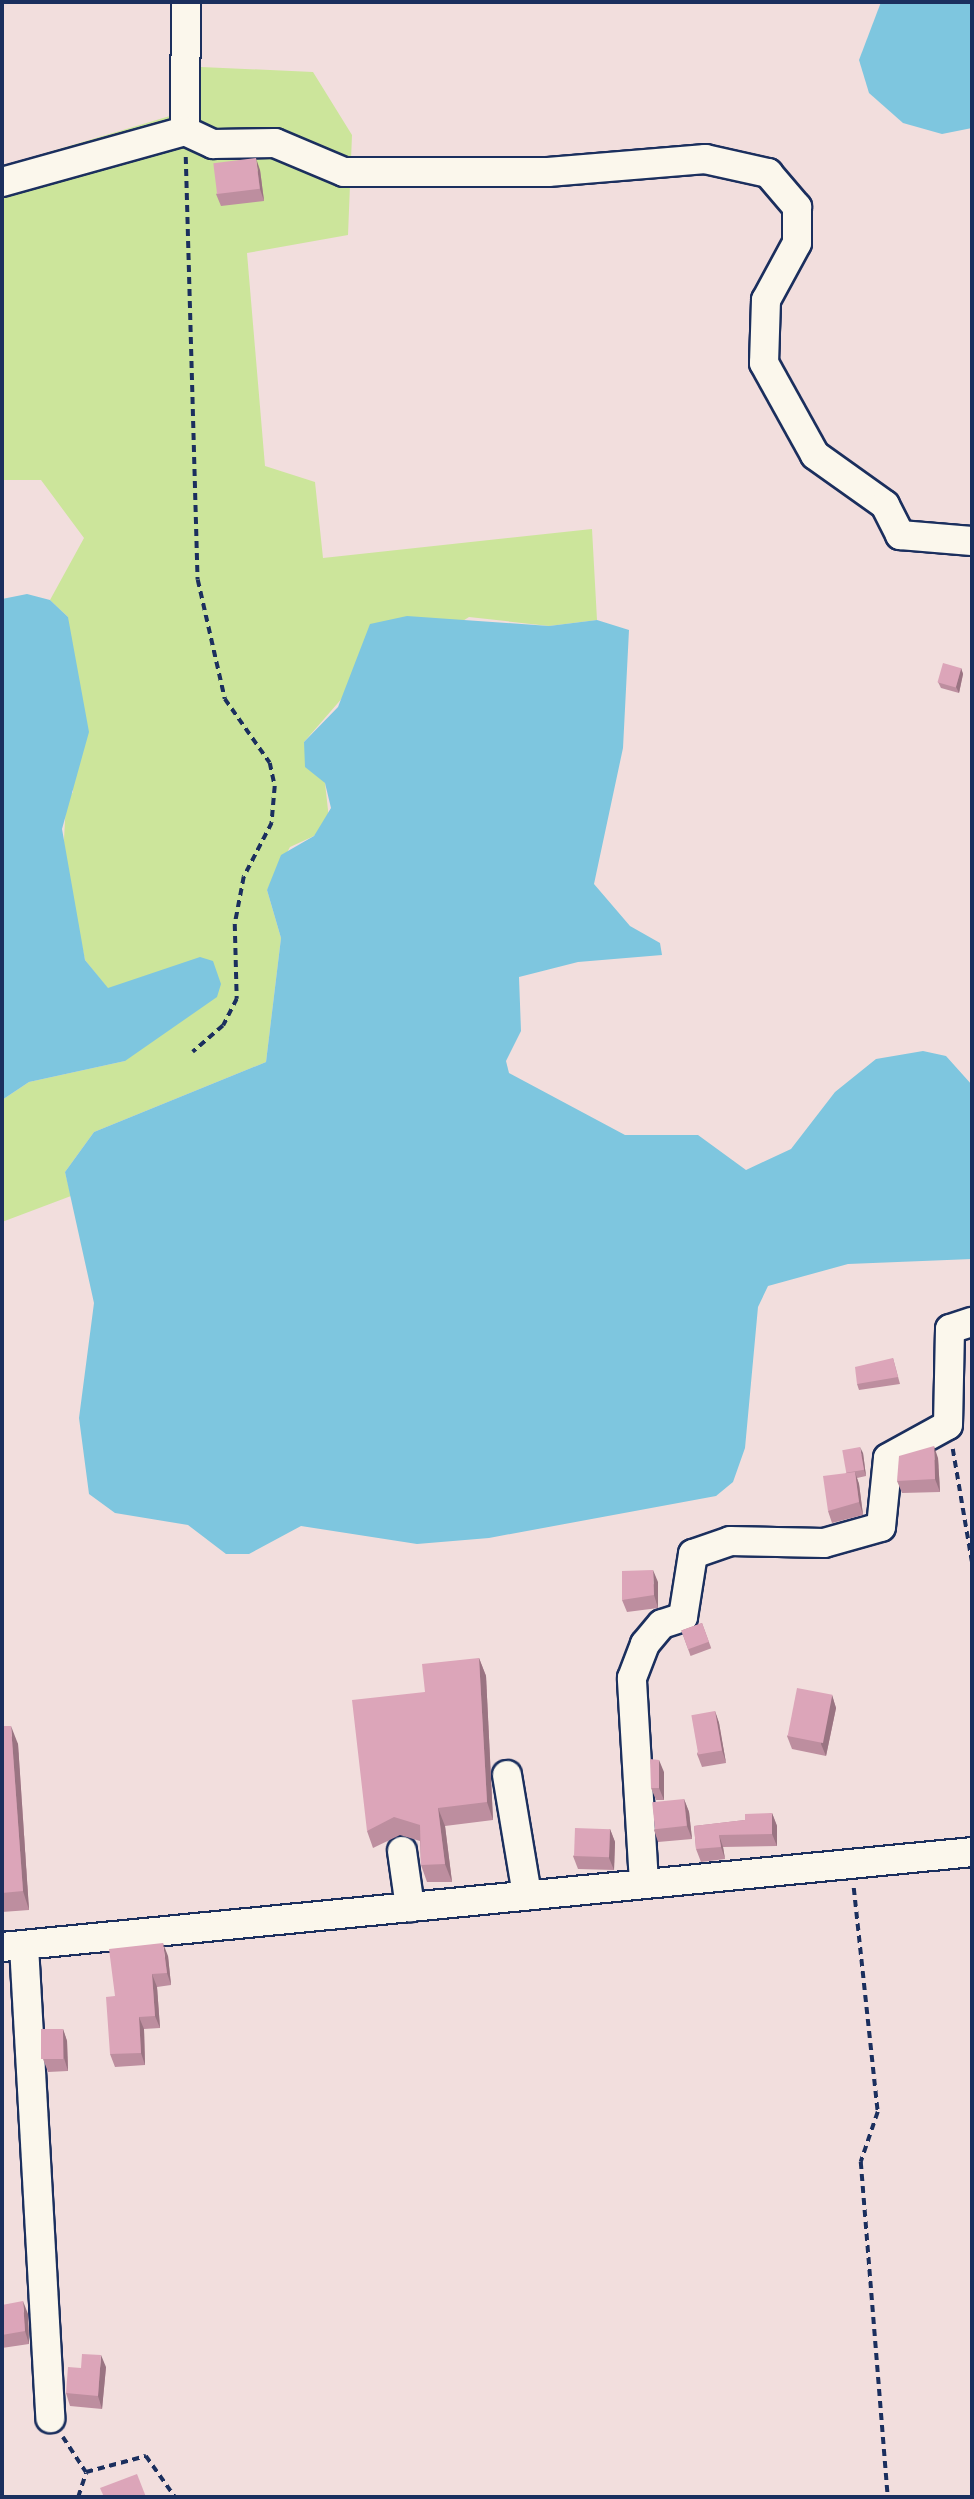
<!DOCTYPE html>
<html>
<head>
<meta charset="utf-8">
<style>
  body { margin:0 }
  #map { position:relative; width:974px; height:2499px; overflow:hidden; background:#f2dedd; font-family:Mynerve,sans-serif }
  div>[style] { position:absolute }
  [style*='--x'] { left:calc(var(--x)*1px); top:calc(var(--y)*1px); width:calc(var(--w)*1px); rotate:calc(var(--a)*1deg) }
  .green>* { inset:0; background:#cce59b }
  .water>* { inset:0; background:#7ec6df }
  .path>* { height:3.5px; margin-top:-1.75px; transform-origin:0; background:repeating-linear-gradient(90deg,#1b2f5e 0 7px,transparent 0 12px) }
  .roads { filter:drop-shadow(2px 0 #1b2f5e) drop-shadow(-2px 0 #1b2f5e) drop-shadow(0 2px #1b2f5e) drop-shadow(0 -2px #1b2f5e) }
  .minor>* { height:28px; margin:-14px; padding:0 14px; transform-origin:14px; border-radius:14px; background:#fbf7ec }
  .wall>* { inset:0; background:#bd8e9f; transform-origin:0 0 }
  .shaded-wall>* { inset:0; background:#9a7482 }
  .building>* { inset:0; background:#dca5b9; transform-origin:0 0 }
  span { translate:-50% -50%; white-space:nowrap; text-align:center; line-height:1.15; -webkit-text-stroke:5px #fbf7ec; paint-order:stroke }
  .frame { position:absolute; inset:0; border:4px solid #1b2f5e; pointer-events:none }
</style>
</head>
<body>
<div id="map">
  <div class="green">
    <div style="clip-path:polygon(179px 66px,313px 72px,352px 135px,348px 235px,247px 253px,265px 466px,315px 482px,323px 558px,592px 529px,597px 620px,549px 626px,469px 617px,344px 696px,304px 742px,325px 783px,329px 819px,314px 836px,290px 847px,267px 890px,281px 938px,266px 1062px,94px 1132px,65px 1172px,71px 1196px,2px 1222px,2px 1100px,29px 1082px,125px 1061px,132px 984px,108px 989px,85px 960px,63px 858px,66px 802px,73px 792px,68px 617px,50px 600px,84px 538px,41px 480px,2px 480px,2px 166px,180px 113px)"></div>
  </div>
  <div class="water">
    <div style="clip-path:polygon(881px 2px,972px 2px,972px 128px,942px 134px,903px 123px,869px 93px,859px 60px)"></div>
    <div style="clip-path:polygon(27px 594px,50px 600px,68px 617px,89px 732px,62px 829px,85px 960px,108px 988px,200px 957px,213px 961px,221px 984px,217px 997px,125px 1061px,29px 1082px,2px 1100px,2px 599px)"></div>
    <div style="clip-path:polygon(407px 616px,549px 626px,597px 620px,629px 630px,623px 748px,594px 884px,630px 926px,660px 943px,662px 955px,578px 962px,519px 977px,521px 1031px,506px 1061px,509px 1073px,625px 1135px,698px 1135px,746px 1170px,791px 1149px,835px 1092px,876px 1059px,923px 1051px,946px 1056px,972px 1085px,972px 1259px,848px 1264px,768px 1286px,758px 1307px,745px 1448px,733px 1482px,716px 1496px,489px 1538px,417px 1544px,301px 1526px,249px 1554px,226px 1554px,188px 1525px,115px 1513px,89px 1494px,79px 1418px,94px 1303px,65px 1172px,94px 1132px,266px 1062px,281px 938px,267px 890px,281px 855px,314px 836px,331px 808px,325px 783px,305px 767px,304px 742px,338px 707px,370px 624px)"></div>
  </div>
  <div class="path">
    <div style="--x:186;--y:157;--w:423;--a:88.4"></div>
    <div style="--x:198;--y:580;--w:122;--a:77.2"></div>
    <div style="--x:225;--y:699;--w:78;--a:54.9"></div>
    <div style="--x:270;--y:763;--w:24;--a:78"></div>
    <div style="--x:275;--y:786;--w:37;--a:95"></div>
    <div style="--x:272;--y:823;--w:61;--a:117.4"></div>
    <div style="--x:244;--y:877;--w:48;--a:100.8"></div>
    <div style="--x:235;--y:924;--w:75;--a:88.5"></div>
    <div style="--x:237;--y:999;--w:30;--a:117"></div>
    <div style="--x:223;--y:1026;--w:40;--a:139"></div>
    <div style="--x:953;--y:1449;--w:114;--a:80.4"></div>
    <div style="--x:854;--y:1888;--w:225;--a:83.9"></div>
    <div style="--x:878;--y:2112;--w:53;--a:108.8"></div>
    <div style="--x:861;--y:2162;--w:336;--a:85.4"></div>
    <div style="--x:63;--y:2437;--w:42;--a:56.7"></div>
    <div style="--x:86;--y:2472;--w:62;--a:-14.9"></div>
    <div style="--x:146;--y:2456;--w:50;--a:54.7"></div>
    <div style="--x:78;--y:2497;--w:25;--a:-72"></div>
  </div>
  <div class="roads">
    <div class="minor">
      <div style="--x:185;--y:131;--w:129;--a:-89.6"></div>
      <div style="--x:2;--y:182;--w:190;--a:-15.6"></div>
      <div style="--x:185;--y:131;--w:31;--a:25"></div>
      <div style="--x:213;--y:144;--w:62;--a:-0.9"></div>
      <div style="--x:275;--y:143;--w:75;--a:22.8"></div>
      <div style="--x:344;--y:172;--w:204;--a:0"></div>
      <div style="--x:548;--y:172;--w:158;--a:-4.7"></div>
      <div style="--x:705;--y:159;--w:65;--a:12.5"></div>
      <div style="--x:768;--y:173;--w:45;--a:49.5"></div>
      <div style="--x:797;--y:207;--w:36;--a:90"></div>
      <div style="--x:797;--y:243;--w:65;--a:118.5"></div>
      <div style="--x:766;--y:300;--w:63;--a:91.8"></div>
      <div style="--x:764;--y:363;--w:105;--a:61"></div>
      <div style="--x:815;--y:455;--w:86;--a:35.5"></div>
      <div style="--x:885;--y:505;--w:34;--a:63"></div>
      <div style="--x:900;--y:535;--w:72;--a:4.8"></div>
      <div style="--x:507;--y:1775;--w:122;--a:80.5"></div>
      <div style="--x:402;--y:1851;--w:57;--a:81.9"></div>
      <div style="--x:644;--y:1883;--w:205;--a:-93.4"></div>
      <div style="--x:632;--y:1678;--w:36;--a:-69"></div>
      <div style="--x:645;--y:1644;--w:26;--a:-50"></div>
      <div style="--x:662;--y:1624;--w:22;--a:-18"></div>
      <div style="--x:683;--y:1617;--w:64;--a:-81"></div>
      <div style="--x:693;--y:1554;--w:39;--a:-19"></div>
      <div style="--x:730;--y:1541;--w:94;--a:1.2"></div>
      <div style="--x:824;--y:1543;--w:59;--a:-15.7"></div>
      <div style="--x:881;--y:1527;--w:69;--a:-84.2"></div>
      <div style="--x:888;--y:1458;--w:68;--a:-28.8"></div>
      <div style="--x:948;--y:1425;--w:96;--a:-88.8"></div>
      <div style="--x:950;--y:1329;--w:23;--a:-18"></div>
      <div style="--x:24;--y:1946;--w:473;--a:86.8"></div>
      <div style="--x:2;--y:1947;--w:975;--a:-5.59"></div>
    </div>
  </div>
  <div class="wall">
    <div style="clip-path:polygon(260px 170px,264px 201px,221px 206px,216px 194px)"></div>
    <div style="clip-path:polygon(961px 668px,963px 674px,959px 693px,941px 688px,938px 682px)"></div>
    <div style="clip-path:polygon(893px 1358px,900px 1384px,859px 1390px,857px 1384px)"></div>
    <div style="clip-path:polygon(863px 1453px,866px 1476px,857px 1478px,859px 1484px,863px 1515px,832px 1523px,828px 1511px,846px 1473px)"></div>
    <div style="clip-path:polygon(938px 1458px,940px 1492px,902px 1493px,897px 1481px)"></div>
    <div style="clip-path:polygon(658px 1582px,658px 1608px,627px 1612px,622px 1600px)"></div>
    <div style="left:702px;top:1623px;width:27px;height:22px;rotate:70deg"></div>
    <div style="clip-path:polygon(479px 1658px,486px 1676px,493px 1820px,445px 1826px,452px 1882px,427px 1882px,421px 1865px,420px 1841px,400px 1835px,373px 1848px,367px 1831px,425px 1692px)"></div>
    <div style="clip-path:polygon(832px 1695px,836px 1708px,826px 1756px,792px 1749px,787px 1736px)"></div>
    <div style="clip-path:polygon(715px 1711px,719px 1723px,726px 1763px,702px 1767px,697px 1754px)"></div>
    <div style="clip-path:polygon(2px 1726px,18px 1744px,29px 1910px,2px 1912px)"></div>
    <div style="clip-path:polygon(664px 1772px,664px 1800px,656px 1800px,651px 1788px)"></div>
    <div style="clip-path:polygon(684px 1799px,689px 1812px,692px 1839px,658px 1842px,654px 1830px)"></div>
    <div style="clip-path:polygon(772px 1813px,777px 1826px,777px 1846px,723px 1847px,725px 1859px,701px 1862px,696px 1849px,694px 1826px,745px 1820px)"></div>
    <div style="clip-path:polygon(610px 1829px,615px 1842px,614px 1870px,578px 1869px,573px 1856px)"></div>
    <div style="clip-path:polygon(168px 1956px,171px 1985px,157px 1987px,160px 2028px,144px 2029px,145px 2065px,115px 2067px,110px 2054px,115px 1996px)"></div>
    <div style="clip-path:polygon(63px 2029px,67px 2041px,68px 2071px,48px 2072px,43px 2059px)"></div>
    <div style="clip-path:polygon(2px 2305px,28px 2314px,29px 2344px,2px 2348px)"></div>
    <div style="clip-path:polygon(106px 2367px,102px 2409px,70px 2406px,66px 2393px,81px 2368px)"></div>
  </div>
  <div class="shaded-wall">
    <div style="clip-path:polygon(256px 158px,260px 170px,264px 201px,260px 189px)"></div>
    <div style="clip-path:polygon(961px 668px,963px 674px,959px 693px,956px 687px)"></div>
    <div style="clip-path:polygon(934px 1446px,938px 1458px,940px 1492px,935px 1479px)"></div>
    <div style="clip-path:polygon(860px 1447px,863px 1453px,866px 1476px,864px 1470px)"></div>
    <div style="clip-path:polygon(855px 1472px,859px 1484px,863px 1515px,859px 1502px)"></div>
    <div style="clip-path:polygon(653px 1570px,658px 1582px,658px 1608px,654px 1595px)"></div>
    <div style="clip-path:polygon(479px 1658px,486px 1676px,493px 1820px,487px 1802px)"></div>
    <div style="clip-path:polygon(832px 1695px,836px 1708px,826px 1756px,821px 1744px)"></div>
    <div style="clip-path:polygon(715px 1711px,719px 1723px,726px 1763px,722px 1750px)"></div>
    <div style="clip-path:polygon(11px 1726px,18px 1744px,29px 1910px,23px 1891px)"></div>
    <div style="clip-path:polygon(659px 1760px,664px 1772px,664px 1800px,659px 1788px)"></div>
    <div style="clip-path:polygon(684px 1799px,689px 1812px,692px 1839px,687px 1826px)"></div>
    <div style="clip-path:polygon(438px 1808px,445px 1826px,452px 1882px,445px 1864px)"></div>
    <div style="clip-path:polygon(772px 1813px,777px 1826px,777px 1846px,772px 1834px)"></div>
    <div style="clip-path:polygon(610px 1829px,615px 1842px,614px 1870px,609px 1858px)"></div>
    <div style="clip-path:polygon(719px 1835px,723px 1847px,725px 1859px,721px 1847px)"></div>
    <div style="clip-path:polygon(163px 1943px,168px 1956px,171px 1985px,167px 1973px)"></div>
    <div style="clip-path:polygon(152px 1974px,157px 1987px,160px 2028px,155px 2016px)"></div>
    <div style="clip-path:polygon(139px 2017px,144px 2029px,145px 2065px,141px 2053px)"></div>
    <div style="clip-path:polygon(63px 2029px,67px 2041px,68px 2071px,64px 2058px)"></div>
    <div style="clip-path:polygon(23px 2301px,28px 2314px,29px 2344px,25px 2331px)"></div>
    <div style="clip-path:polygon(101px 2355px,106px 2367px,102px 2409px,98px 2396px)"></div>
  </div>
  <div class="building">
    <div style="left:256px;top:158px;width:31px;height:43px;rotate:83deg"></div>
    <div style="left:943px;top:663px;width:19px;height:20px;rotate:16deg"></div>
    <div style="clip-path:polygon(893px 1358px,898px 1377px,857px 1384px,855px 1367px)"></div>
    <div style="clip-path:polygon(934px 1446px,935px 1479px,897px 1481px,899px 1456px)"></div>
    <div style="left:860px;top:1447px;width:23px;height:18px;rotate:80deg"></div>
    <div style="clip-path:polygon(855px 1472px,859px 1502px,828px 1511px,823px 1476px)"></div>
    <div style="clip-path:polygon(653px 1570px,654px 1595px,622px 1600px,622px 1571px)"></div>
    <div style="left:702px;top:1623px;width:20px;height:22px;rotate:70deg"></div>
    <div style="clip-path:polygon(479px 1658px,487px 1802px,438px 1808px,445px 1864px,421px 1865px,420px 1825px,394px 1817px,367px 1831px,352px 1700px,425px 1692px,422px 1664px)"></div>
    <div style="left:797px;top:1688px;width:36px;height:49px;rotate:11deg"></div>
    <div style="left:715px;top:1711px;width:40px;height:24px;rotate:80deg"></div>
    <div style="clip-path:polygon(2px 1726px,11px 1726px,23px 1891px,2px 1893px)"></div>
    <div style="clip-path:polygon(650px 1759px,659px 1760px,659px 1788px,651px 1788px)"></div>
    <div style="left:684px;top:1799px;width:27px;height:32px;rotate:84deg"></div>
    <div style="clip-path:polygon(772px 1813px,772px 1834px,719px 1835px,721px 1847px,696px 1849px,694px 1826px,745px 1820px,745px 1814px)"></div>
    <div style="left:575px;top:1828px;width:35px;height:28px;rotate:2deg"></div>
    <div style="clip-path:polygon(163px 1943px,167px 1973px,152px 1974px,155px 2016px,139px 2017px,141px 2053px,110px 2054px,106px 1997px,115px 1996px,109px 1949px)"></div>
    <div style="left:41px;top:2029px;width:22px;height:30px"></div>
    <div style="clip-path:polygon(23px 2301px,25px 2331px,2px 2335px,2px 2305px)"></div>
    <div style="clip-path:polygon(82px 2354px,101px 2355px,98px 2396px,66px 2393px,68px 2367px,81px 2368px)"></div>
    <div style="clip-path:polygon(137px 2474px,146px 2497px,104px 2497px,100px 2488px)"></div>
  </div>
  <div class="frame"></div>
</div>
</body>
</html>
